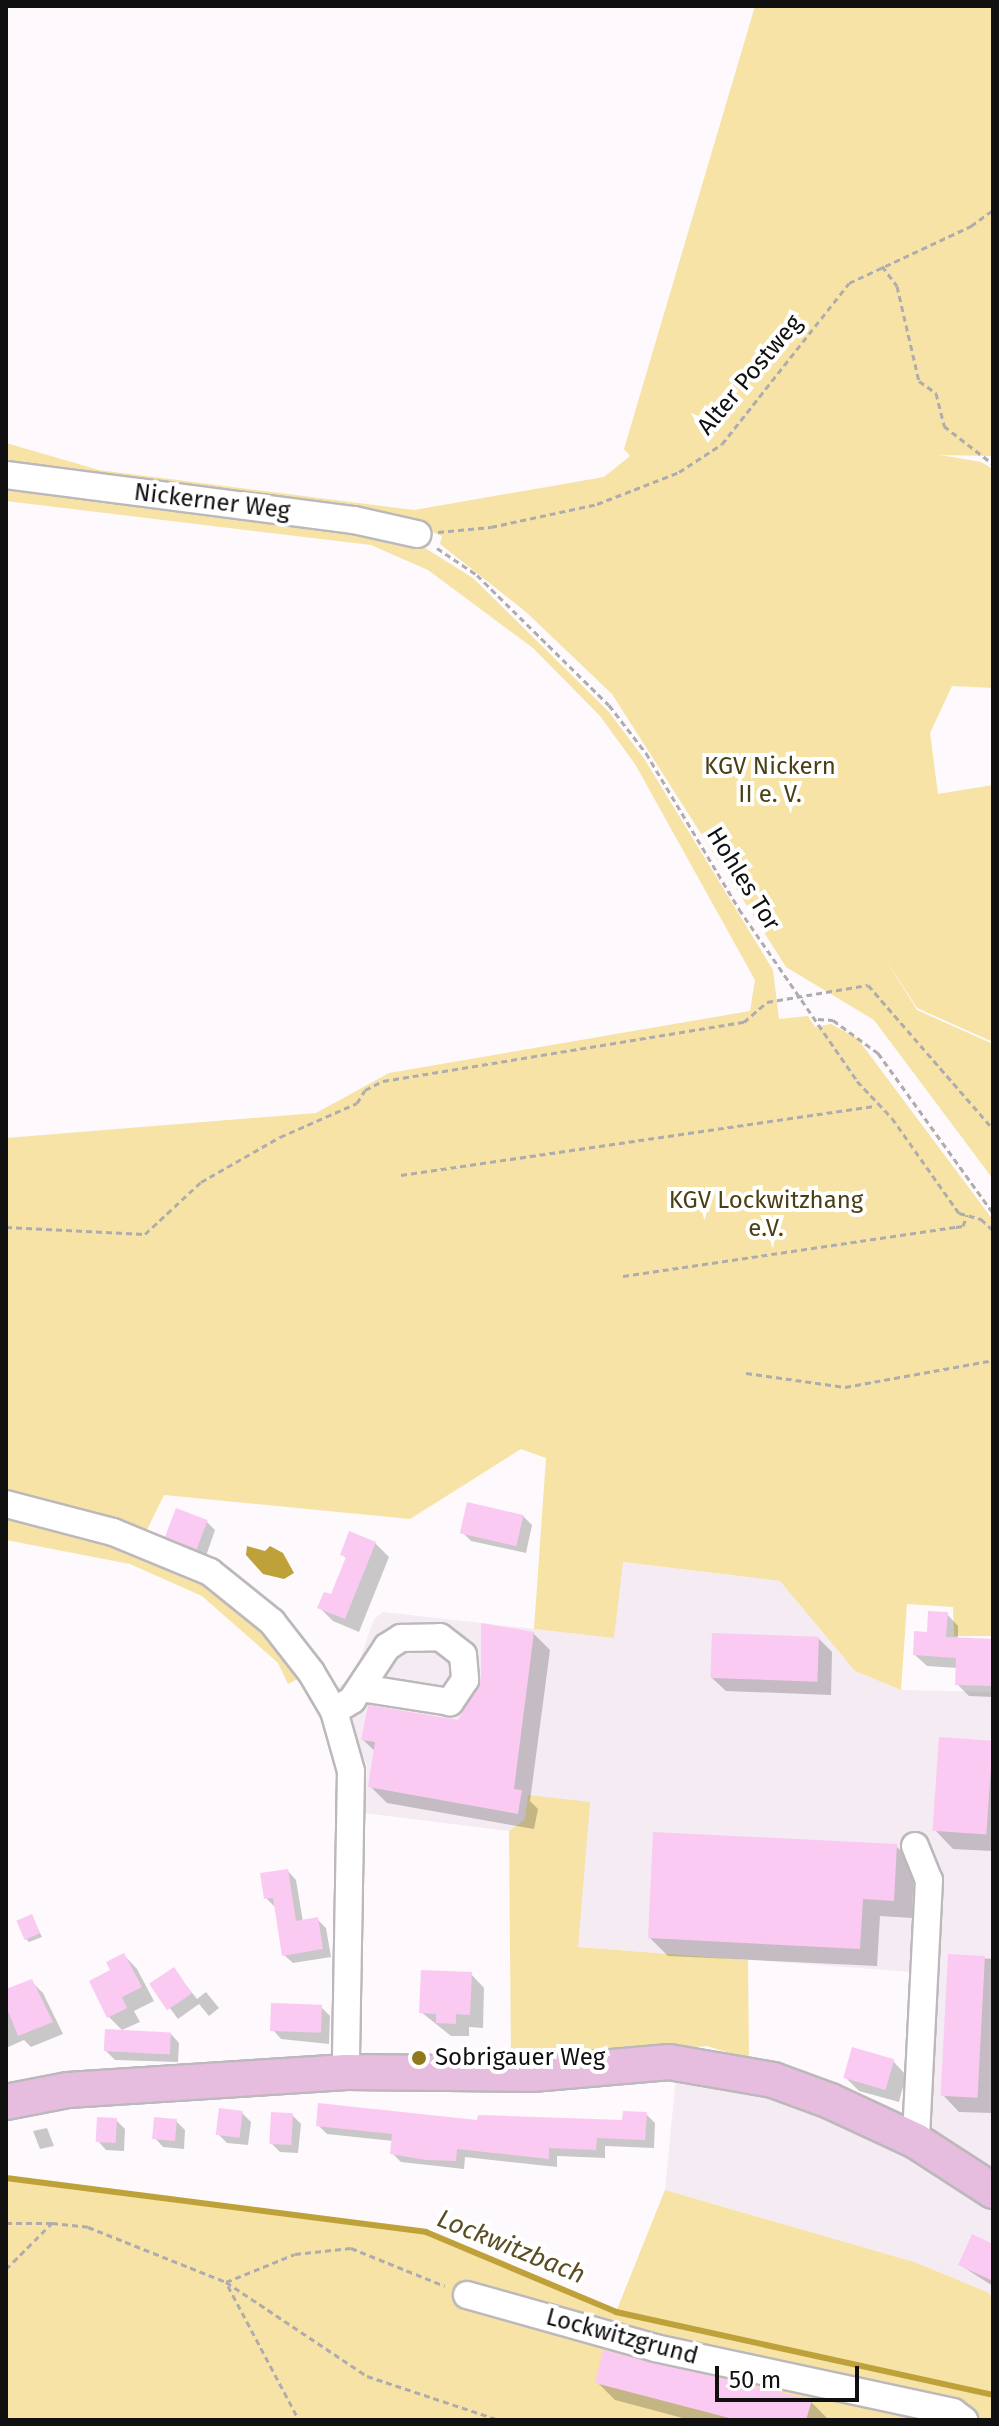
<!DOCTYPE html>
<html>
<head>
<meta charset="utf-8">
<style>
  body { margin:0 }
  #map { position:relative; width:999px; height:2426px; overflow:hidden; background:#fdf9fc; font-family:"Fira Sans",sans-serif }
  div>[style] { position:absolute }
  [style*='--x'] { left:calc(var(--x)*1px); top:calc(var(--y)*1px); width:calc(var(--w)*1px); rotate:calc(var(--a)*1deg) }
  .built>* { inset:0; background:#f5ebf3 }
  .green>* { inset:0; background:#f6e3a5 }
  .water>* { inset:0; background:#bfa139 }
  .shadow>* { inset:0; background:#0003 }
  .stream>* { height:6px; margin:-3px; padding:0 3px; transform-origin:3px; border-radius:3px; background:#bfa139 }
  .building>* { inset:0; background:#fbcaf2; transform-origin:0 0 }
  .path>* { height:3px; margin-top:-1.5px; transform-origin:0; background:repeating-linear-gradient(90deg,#afacae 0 6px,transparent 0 10px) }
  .roads { filter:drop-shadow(2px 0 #bcb8bb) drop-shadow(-2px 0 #bcb8bb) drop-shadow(0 2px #bcb8bb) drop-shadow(0 -2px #bcb8bb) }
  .minor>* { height:26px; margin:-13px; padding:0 13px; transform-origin:13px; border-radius:13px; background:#fff }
  .major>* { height:34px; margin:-17px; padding:0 17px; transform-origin:17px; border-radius:17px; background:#e6bddf }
  .dots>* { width:22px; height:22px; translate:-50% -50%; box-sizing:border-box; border:4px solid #fff; border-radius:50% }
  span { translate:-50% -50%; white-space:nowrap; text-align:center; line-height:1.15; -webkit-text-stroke:8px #fff; paint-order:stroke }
  .street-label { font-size:24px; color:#111011 }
  .park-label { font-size:24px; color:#4b3f14 }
  .poi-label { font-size:24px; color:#111011 }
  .left { translate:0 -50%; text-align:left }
  .water-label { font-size:26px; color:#5a4d23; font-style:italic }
  .frame { position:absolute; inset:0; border:8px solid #111011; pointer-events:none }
  .scale { position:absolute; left:715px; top:2366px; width:144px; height:36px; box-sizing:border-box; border:4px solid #111011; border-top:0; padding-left:10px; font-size:24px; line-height:28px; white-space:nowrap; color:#111011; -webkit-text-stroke:6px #fff; paint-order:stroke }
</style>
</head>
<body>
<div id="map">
  <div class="built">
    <div style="clip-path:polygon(622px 1562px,780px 1581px,855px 1671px,901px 1690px,993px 1692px,993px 2171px,905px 2115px,912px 1972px,578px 1947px,525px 1819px,509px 1831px,364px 1813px,367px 1765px,332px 1692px,354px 1676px,374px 1619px,383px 1612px,614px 1638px)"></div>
    <div style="clip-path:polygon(676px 2077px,769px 2092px,931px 2164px,970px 2191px,993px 2211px,993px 2298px,914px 2262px,665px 2190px)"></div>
  </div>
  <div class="green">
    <div style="clip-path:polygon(755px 6px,993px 6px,993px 456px,940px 455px,981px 462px,993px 469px,993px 688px,952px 686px,930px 733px,938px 794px,993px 785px,993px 1042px,917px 1008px,883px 955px,917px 1010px,993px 1044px,993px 1179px,874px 1020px,786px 967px,612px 694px,526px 612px,440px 544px,442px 536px,420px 527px,6px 466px,6px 443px,99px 470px,414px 510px,604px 477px,630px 456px,624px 449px)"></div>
    <div style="clip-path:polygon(6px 485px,217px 509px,417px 543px,473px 578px,609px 712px,645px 760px,773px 970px,779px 1019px,808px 1016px,815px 1027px,831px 1024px,857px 1038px,993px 1220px,993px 1636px,954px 1636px,953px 1607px,907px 1604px,901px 1690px,855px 1671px,780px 1581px,623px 1562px,614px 1638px,534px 1629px,546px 1458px,521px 1449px,410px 1519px,164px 1495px,139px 1546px,203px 1575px,296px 1665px,303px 1676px,288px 1684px,278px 1663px,202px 1596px,130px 1564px,6px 1540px,6px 1138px,316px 1113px,389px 1073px,750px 1011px,755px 980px,635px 764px,600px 716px,533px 648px,428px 570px,371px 545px,6px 501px)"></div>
    <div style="clip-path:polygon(528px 1795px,590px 1802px,578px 1947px,748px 1960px,749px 2059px,707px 2046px,511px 2062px,509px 1831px,525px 1819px)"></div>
    <div style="clip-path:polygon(6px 2178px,426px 2232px,616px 2312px,665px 2190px,914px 2262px,987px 2292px,993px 2298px,993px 2420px,6px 2420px)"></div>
  </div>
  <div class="water">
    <div style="clip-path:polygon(247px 1546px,265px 1551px,270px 1546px,283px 1553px,294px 1573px,284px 1579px,263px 1574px,246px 1555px)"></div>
  </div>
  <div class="shadow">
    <div style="clip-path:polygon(523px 1516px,532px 1525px,526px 1553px,471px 1541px,462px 1532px)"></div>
    <div style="clip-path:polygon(206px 1521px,215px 1530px,206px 1556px,168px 1536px)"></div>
    <div style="clip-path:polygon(375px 1543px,389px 1557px,359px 1632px,333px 1621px,320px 1608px,332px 1597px,347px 1559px,342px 1554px)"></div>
    <div style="clip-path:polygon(947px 1614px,958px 1626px,958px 1639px,993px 1641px,993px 1697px,969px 1696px,957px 1684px,958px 1668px,927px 1666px,915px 1655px)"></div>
    <div style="clip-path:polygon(533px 1633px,550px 1650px,530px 1801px,538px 1809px,534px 1829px,387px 1803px,370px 1786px,376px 1752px,363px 1740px,459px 1722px)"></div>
    <div style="clip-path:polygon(819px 1639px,832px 1652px,831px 1695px,726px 1691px,712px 1678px)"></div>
    <div style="clip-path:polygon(992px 1742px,993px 1851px,953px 1849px,935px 1830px)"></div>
    <div style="clip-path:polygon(896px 1846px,914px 1864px,912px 1918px,880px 1916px,877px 1966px,668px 1956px,650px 1938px)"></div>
    <div style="clip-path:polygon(288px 1871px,296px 1880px,303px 1922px,318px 1920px,326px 1928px,331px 1957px,293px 1963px,284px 1955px,275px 1907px,266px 1898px)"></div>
    <div style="clip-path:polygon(32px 1917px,42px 1937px,29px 1942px,25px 1938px)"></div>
    <div style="clip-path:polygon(124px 1955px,137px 1969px,154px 2001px,134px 2011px,140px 2022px,122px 2030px,109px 2017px,113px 1971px)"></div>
    <div style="clip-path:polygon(950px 1956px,993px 1959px,993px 2113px,959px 2112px,943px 2095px)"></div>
    <div style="clip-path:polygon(174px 1970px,197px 1999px,206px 1992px,219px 2008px,209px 2016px,199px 2004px,178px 2019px,152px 1984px)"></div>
    <div style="clip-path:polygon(471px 1974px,484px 1988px,483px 2028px,469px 2027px,469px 2036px,451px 2036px,421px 2012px)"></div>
    <div style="clip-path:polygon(31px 1981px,43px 1993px,63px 2034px,31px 2047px,24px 2040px,6px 2048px,6px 1991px)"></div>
    <div style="clip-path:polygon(321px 2007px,330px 2016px,329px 2044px,281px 2039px,273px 2030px)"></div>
    <div style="clip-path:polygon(171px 2034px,179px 2043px,178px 2062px,115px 2060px,106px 2051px)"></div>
    <div style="clip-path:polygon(893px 2061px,906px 2075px,899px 2102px,859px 2091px,845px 2077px)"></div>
    <div style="clip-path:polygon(242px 2113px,251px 2122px,248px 2145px,227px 2143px,218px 2134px)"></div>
    <div style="clip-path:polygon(646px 2114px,655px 2123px,654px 2148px,605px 2146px,605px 2158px,557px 2156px,557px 2167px,465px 2157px,464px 2169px,401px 2162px,392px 2153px,393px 2141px,327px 2134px,318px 2125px,624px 2122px)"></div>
    <div style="clip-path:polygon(292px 2115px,301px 2124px,298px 2153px,280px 2152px,271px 2143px)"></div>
    <div style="clip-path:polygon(116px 2120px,125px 2129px,124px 2151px,106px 2150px,98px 2141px)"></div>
    <div style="clip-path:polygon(176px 2121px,185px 2130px,184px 2149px,163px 2147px,155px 2138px)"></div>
    <div style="clip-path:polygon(47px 2128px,54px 2146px,40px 2149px,33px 2131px)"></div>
    <div style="clip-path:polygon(993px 2246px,993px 2286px,960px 2265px)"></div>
    <div style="clip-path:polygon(597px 2382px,811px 2402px,829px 2420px,690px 2420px,615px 2400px)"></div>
  </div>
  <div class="stream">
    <div style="--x:6;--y:2178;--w:423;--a:7.3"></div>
    <div style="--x:426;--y:2232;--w:206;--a:22.8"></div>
    <div style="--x:616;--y:2312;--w:386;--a:12.4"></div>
  </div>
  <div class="building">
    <div style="left:467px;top:1502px;width:58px;height:32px;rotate:13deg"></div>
    <div style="left:176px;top:1508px;width:34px;height:31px;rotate:21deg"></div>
    <div style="clip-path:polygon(349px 1531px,376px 1542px,345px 1619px,317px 1608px,324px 1592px,331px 1594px,346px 1557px,340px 1555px)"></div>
    <div style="clip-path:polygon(928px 1611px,948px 1612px,946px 1637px,993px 1639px,993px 1686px,955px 1685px,956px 1658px,913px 1655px,914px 1631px,927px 1632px)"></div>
    <div style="clip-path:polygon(481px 1623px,534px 1632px,514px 1789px,522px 1790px,518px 1814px,368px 1787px,375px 1742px,361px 1740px,368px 1705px,458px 1720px,481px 1680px)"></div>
    <div style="left:712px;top:1633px;width:107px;height:45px;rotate:2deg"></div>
    <div style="left:939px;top:1737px;width:54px;height:94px;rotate:4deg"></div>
    <div style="clip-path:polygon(653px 1832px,897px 1844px,894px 1901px,863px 1899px,860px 1949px,648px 1938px)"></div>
    <div style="clip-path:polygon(288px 1869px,296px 1921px,318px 1917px,323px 1949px,282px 1956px,273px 1898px,264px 1899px,260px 1873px)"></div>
    <div style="left:32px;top:1914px;width:21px;height:17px;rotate:67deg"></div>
    <div style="clip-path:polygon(124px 1953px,142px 1987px,122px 1997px,127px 2008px,107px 2018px,89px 1981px,110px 1970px,106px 1962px)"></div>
    <div style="left:948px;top:1954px;width:37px;height:142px;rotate:3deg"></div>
    <div style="left:174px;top:1967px;width:32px;height:30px;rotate:56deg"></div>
    <div style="clip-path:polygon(421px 1970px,472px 1972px,470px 2015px,456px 2014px,456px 2024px,436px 2023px,436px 2014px,419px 2013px)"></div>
    <div style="clip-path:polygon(32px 1979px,53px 2022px,18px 2036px,6px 2006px,6px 1989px)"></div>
    <div style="left:271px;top:2003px;width:51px;height:28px;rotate:2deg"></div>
    <div style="left:105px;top:2029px;width:66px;height:22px;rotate:3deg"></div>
    <div style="left:852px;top:2047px;width:44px;height:32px;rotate:16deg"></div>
    <div style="clip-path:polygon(318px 2103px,477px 2120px,478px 2115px,622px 2120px,623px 2111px,647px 2112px,645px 2140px,597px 2138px,596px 2150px,549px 2148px,549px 2159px,457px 2149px,456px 2161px,426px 2160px,390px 2154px,392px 2134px,316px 2126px)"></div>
    <div style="left:219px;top:2108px;width:24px;height:27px;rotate:7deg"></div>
    <div style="left:271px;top:2112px;width:22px;height:32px;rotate:3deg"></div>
    <div style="left:97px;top:2117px;width:20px;height:25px;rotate:3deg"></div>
    <div style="left:154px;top:2117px;width:23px;height:22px;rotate:5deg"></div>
    <div style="clip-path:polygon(972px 2234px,993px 2244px,993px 2281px,958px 2265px)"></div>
    <div style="clip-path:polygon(603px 2350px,812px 2400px,806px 2420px,737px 2420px,595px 2383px)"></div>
  </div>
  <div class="path">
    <div style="--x:882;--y:266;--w:25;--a:53"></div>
    <div style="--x:897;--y:286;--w:98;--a:77"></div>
    <div style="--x:919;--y:381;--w:21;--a:35"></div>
    <div style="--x:936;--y:393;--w:34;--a:76"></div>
    <div style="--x:944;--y:426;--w:62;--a:37.8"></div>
    <div style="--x:438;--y:532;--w:53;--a:-5.4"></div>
    <div style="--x:491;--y:527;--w:108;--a:-12.2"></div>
    <div style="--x:597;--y:504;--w:88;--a:-21.3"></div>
    <div style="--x:679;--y:472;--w:51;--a:-33.1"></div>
    <div style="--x:722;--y:444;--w:205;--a:-51.7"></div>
    <div style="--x:849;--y:283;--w:135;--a:-25"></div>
    <div style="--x:971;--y:226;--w:27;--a:-36"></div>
    <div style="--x:437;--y:548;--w:48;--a:34"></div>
    <div style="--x:477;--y:575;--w:185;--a:44.6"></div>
    <div style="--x:609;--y:705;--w:61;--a:52.4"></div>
    <div style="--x:646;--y:753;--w:182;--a:59.2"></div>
    <div style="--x:739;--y:909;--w:209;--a:55.5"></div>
    <div style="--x:857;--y:1081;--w:51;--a:46.6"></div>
    <div style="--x:892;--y:1118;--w:116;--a:54.8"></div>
    <div style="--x:959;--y:1213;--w:23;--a:15"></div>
    <div style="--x:981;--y:1219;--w:16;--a:43"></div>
    <div style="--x:818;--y:1019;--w:15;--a:4"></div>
    <div style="--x:833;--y:1020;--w:56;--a:36.3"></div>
    <div style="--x:878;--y:1053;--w:197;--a:54.3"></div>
    <div style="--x:401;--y:1175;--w:480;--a:-8.3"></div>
    <div style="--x:6;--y:1227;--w:139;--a:2.9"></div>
    <div style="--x:145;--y:1234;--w:76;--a:-42.9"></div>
    <div style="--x:201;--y:1182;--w:91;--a:-29.7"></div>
    <div style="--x:280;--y:1137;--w:84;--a:-23.8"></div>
    <div style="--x:357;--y:1103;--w:15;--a:-58"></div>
    <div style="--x:365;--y:1090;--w:20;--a:-27"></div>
    <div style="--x:383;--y:1081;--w:366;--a:-9.3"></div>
    <div style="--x:744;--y:1022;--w:30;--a:-41"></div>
    <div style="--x:767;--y:1002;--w:102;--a:-9.6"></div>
    <div style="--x:868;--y:985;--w:191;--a:49"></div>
    <div style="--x:623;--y:1276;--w:337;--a:-8.4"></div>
    <div style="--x:956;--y:1227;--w:7;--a:-8"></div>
    <div style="--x:963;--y:1226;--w:12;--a:-70"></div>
    <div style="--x:746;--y:1373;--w:100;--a:8"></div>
    <div style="--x:845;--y:1387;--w:150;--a:-10.3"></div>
    <div style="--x:6;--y:2223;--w:46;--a:0"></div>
    <div style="--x:6;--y:2269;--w:65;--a:-45"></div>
    <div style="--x:52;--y:2223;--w:36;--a:6"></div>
    <div style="--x:88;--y:2227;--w:149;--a:21.7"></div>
    <div style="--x:226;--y:2282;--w:74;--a:-22.1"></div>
    <div style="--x:295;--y:2254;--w:56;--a:-6.1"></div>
    <div style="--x:351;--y:2248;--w:101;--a:22"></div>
    <div style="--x:226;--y:2282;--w:169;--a:33.7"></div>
    <div style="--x:367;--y:2376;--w:139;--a:18.4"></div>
    <div style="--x:228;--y:2286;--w:152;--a:62.1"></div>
  </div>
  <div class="roads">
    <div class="minor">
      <div style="--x:6;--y:475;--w:351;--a:7.4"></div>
      <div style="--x:354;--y:520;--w:65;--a:12.5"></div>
      <div style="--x:6;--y:1504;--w:111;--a:14.7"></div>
      <div style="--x:113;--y:1532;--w:105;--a:22.4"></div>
      <div style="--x:210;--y:1572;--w:80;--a:38.9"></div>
      <div style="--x:272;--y:1622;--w:63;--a:52"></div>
      <div style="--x:311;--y:1672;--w:45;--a:59.5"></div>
      <div style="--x:334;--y:1711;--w:62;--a:74.2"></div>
      <div style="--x:351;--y:1771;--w:301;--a:91"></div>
      <div style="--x:334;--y:1711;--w:21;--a:-31"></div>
      <div style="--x:352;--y:1700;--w:64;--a:-56.6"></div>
      <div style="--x:387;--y:1647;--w:17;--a:-33"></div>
      <div style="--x:401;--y:1638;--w:39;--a:-1"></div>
      <div style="--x:440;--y:1637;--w:29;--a:38"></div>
      <div style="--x:463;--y:1655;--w:25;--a:85"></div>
      <div style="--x:465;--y:1680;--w:27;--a:124"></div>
      <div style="--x:450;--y:1702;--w:89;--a:-171"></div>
      <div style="--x:915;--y:1846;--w:37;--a:68"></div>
      <div style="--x:929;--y:1880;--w:261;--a:92.9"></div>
      <div style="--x:467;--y:2295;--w:195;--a:15.7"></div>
      <div style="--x:655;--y:2348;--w:305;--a:12.1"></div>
      <div style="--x:953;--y:2412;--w:14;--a:36"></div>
    </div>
    <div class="major">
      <div style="--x:6;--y:2102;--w:63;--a:-11"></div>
      <div style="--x:68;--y:2090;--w:279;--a:-3.7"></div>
      <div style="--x:346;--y:2072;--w:186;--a:0.6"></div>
      <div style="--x:532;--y:2074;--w:138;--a:-5"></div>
      <div style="--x:669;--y:2062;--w:106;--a:9.8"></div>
      <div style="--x:773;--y:2080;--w:61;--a:20.2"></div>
      <div style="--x:830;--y:2101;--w:95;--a:24.9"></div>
      <div style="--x:916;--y:2141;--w:92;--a:33"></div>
    </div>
  </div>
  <div class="dots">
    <div style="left:419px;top:2058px;background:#90781d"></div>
  </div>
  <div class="street-label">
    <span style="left:750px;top:375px;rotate:-50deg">Alter Postweg</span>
    <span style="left:212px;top:502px;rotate:7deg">Nickerner Weg</span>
    <span style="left:743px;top:879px;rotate:58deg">Hohles Tor</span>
    <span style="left:622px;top:2337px;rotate:15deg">Lockwitzgrund</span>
  </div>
  <div class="park-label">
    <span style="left:770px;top:781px">KGV Nickern<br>II e. V.</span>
    <span style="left:766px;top:1215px">KGV Lockwitzhang<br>e.V.</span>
  </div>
  <div class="poi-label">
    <span class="left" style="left:435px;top:2058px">Sobrigauer Weg</span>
  </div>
  <div class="water-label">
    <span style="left:511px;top:2247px;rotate:22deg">Lockwitzbach</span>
  </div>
  <div class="frame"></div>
  <div class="scale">50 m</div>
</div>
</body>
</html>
